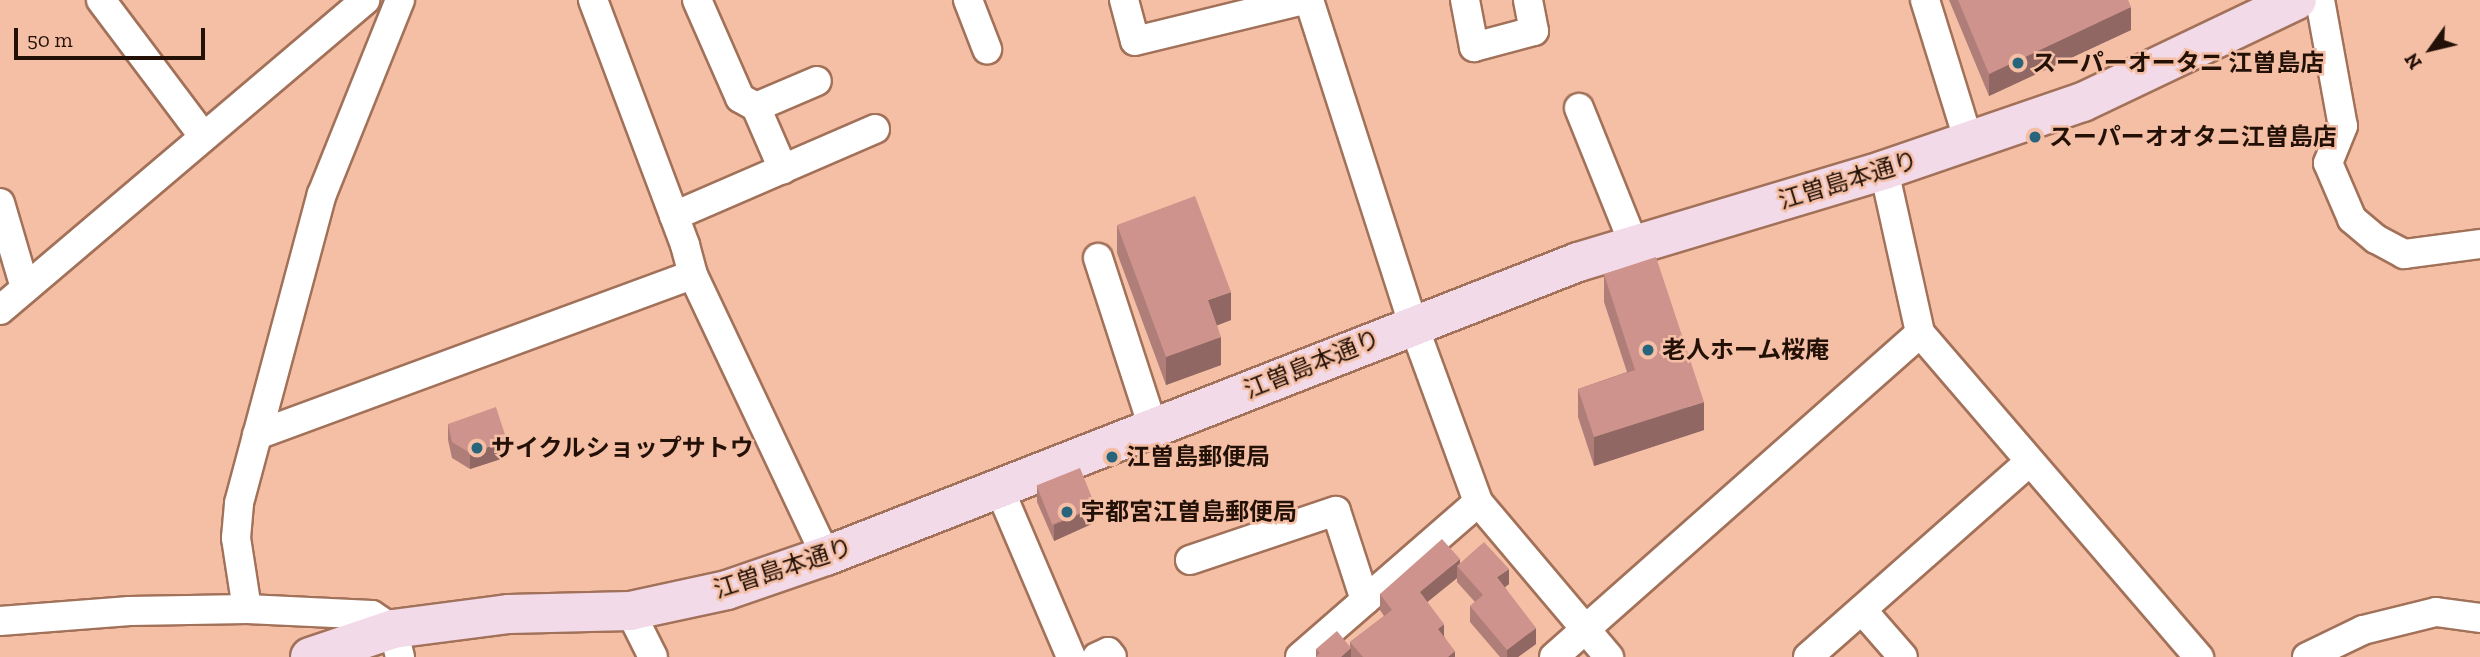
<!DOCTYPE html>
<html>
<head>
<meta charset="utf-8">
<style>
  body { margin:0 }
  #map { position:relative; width:2480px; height:657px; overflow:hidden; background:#f4bfa5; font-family:"Zilla Slab","Noto Sans JP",serif }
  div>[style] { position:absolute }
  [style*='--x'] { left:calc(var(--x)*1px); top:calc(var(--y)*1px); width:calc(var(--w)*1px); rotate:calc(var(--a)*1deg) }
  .roads { filter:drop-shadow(2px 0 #a27159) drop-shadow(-2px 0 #a27159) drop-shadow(0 2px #a27159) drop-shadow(0 -2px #a27159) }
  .street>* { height:28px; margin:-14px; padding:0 14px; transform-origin:14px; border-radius:14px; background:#fff }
  .secondary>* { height:38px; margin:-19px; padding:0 19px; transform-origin:19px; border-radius:19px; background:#f3dae8 }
  .wall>* { inset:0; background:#b07e78 }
  .shaded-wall>* { inset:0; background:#906762 }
  .building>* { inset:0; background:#cd938c; transform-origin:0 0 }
  .dots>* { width:19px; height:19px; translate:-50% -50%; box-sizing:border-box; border:4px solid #f4bfa5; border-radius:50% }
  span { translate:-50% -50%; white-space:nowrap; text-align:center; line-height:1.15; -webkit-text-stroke:5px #f4bfa5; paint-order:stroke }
  .poi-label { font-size:24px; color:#231108; font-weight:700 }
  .left { translate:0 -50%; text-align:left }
  .street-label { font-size:24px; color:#231108 }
  .north { position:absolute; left:2396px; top:14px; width:70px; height:70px; -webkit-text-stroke:5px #f4bfa5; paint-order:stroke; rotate:236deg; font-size:19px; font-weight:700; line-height:28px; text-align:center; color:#231108 }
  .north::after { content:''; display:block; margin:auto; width:24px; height:32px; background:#231108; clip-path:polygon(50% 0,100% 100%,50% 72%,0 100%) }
  .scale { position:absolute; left:14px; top:28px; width:191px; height:32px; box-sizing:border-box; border:4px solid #231108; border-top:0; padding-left:9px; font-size:21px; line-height:24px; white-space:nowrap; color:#231108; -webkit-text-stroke:5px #f4bfa5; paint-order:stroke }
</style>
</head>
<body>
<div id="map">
  <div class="roads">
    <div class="street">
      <div style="--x:101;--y:0;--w:171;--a:53.1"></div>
      <div style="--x:593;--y:0;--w:262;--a:69.4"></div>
      <div style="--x:685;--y:245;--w:31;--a:75"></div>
      <div style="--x:693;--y:275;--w:311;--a:64.7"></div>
      <div style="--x:697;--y:0;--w:107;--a:66.3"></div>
      <div style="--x:740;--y:98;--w:18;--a:29"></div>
      <div style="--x:756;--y:107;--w:68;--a:66.5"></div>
      <div style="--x:968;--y:0;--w:53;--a:68.8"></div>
      <div style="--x:1124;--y:0;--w:42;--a:75"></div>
      <div style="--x:1135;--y:41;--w:173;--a:-13.7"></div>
      <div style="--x:1309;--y:0;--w:340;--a:72.2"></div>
      <div style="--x:1413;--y:324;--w:189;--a:69.9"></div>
      <div style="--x:1478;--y:502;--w:203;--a:49.8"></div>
      <div style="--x:1465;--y:0;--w:48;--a:79.2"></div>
      <div style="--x:1474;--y:47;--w:62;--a:-14.9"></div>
      <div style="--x:1534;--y:31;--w:32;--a:-101"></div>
      <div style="--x:1925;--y:0;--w:149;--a:72.8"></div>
      <div style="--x:2320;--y:0;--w:128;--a:79.7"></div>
      <div style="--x:2343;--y:126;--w:40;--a:112"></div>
      <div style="--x:2328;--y:163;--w:61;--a:66.8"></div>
      <div style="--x:2352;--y:219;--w:31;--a:40"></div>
      <div style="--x:2376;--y:239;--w:32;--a:28"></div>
      <div style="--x:2404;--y:254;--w:77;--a:-7.5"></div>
      <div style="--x:756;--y:107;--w:66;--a:-23.1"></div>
      <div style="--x:1579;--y:108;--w:148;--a:68.1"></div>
      <div style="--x:1884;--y:170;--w:167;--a:77.5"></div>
      <div style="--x:1920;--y:333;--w:428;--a:49.3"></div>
      <div style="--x:0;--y:203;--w:89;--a:73.6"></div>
      <div style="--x:674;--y:216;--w:219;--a:-23.4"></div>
      <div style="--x:1098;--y:258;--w:178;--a:72"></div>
      <div style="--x:0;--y:310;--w:479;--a:-40.3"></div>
      <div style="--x:257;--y:435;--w:464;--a:-20.2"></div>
      <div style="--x:999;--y:488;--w:184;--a:66.9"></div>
      <div style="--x:1190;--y:560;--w:154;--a:-18.6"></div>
      <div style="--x:1336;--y:511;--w:94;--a:72"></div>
      <div style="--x:247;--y:609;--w:72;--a:-98.8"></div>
      <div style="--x:236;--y:538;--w:35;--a:-85"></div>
      <div style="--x:239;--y:503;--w:320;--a:-75"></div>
      <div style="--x:322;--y:194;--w:209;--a:-68.1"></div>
      <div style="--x:1862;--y:610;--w:62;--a:48.9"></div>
      <div style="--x:630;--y:611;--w:51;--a:63.4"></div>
      <div style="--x:0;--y:621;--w:130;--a:-4.4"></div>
      <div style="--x:130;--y:611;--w:117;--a:-1"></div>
      <div style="--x:247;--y:609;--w:125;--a:2.7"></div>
      <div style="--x:372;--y:615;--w:25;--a:34"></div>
      <div style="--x:393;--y:629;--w:29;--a:76"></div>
      <div style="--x:1097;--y:657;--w:12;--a:-24"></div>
      <div style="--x:1108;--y:652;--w:6;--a:51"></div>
      <div style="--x:1300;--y:657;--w:236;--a:-41"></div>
      <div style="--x:1554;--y:657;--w:489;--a:-41.5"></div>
      <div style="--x:1808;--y:657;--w:293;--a:-41.4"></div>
      <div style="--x:2307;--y:657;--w:62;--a:-25.7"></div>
      <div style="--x:2363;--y:630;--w:75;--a:-13.9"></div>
      <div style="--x:2436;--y:612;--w:44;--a:7.8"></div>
    </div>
    <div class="secondary">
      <div style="--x:310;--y:657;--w:88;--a:-18.6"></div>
      <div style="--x:393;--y:629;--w:117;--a:-7.4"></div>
      <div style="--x:509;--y:614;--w:121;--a:-1.4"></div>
      <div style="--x:630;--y:611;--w:99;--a:-12.2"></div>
      <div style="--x:727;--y:590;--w:105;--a:-19"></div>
      <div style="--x:826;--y:556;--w:807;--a:-21.35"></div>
      <div style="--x:1578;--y:262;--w:320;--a:-16.7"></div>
      <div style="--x:1884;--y:170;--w:210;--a:-18.9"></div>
      <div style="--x:2083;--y:102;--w:237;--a:-25.5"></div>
    </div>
  </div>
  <div class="wall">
    <div style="clip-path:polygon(1949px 0,2128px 0,2131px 30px,1989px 96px)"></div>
    <div style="clip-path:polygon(1117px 225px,1231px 320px,1217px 325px,1221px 365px,1166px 385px,1117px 253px)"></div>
    <div style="clip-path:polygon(1604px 274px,1704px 430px,1594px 466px,1578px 417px,1578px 389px,1627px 372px,1604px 302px)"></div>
    <div style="clip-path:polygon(448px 424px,507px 457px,470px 469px,452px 458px,448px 440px)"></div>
    <div style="clip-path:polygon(1037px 486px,1096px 522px,1054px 541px,1037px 502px)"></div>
    <div style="clip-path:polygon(1460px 563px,1509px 584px,1505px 587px,1536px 644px,1518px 657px,1500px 657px,1470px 622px,1470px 606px,1475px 602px,1457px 582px,1457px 578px,1427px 602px,1444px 636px,1455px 657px,1316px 657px,1316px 649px,1350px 647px,1350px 642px,1384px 616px,1380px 610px,1380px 594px)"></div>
  </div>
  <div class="shaded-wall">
    <div style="clip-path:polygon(2131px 7px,2131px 30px,1989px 96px,1989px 74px)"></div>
    <div style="clip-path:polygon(1231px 292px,1231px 320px,1208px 329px,1208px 300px)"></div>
    <div style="clip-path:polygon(1221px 337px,1221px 365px,1166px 385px,1166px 357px)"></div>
    <div style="clip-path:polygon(1704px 402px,1704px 430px,1594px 466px,1594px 437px)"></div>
    <div style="clip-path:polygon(507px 441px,507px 457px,470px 469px,470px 453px)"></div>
    <div style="clip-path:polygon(1096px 507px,1096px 522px,1054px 541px,1054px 525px)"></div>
    <div style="clip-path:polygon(1460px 559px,1460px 569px,1457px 566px,1457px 578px,1420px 608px,1420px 592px)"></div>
    <div style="clip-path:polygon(1509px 569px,1509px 584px,1497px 593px,1497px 577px)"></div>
    <div style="clip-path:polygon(1444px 624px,1444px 640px,1438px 629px)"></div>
    <div style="clip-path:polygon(1536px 628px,1536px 644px,1518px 657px,1507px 657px,1507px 650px)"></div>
    <div style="clip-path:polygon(1351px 648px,1351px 657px,1341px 657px)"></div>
    <div style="clip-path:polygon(1455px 651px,1455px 657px,1448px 657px)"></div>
  </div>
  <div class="building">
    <div style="clip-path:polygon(1958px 0,2128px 0,2131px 7px,1989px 74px)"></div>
    <div style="clip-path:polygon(1195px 196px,1231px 292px,1208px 300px,1221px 337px,1166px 357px,1117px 225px)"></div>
    <div style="clip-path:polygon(1656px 257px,1704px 402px,1594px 437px,1578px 389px,1635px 370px,1604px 274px)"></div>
    <div style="clip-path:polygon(496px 407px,507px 441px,470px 453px,452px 442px,448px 424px)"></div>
    <div style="left:1080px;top:468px;width:42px;height:47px;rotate:68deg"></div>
    <div style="clip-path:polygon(1442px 539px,1460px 559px,1420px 592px,1444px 624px,1438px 629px,1455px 651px,1448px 657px,1363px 657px,1350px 642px,1392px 610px,1380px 594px)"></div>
    <div style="clip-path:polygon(1484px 542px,1509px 569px,1497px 577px,1536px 628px,1507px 650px,1470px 606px,1483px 595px,1457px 566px)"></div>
    <div style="clip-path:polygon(1337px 631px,1351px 648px,1341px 657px,1316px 657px,1320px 653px,1316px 649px)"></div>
  </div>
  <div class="dots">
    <div style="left:2018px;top:63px;background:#28647b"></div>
    <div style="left:2035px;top:137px;background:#28647b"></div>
    <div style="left:1648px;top:350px;background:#28647b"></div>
    <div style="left:477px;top:448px;background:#28647b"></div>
    <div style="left:1112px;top:457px;background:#28647b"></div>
    <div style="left:1067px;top:512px;background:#28647b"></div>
  </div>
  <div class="poi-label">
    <span class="left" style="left:2032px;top:63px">スーパーオータニ 江曽島店</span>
    <span class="left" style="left:2049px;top:137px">スーパーオオタニ江曽島店</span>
    <span class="left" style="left:1662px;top:350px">老人ホーム桜庵</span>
    <span class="left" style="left:491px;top:448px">サイクルショップサトウ</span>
    <span class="left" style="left:1126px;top:457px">江曽島郵便局</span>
    <span class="left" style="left:1081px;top:512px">宇都宮江曽島郵便局</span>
  </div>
  <div class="street-label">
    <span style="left:1848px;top:180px;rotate:-17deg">江曽島本通り</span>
    <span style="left:1312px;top:364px;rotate:-22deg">江曽島本通り</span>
    <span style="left:783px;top:568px;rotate:-18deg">江曽島本通り</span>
  </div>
  <div class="north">N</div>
  <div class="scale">50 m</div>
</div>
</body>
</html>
